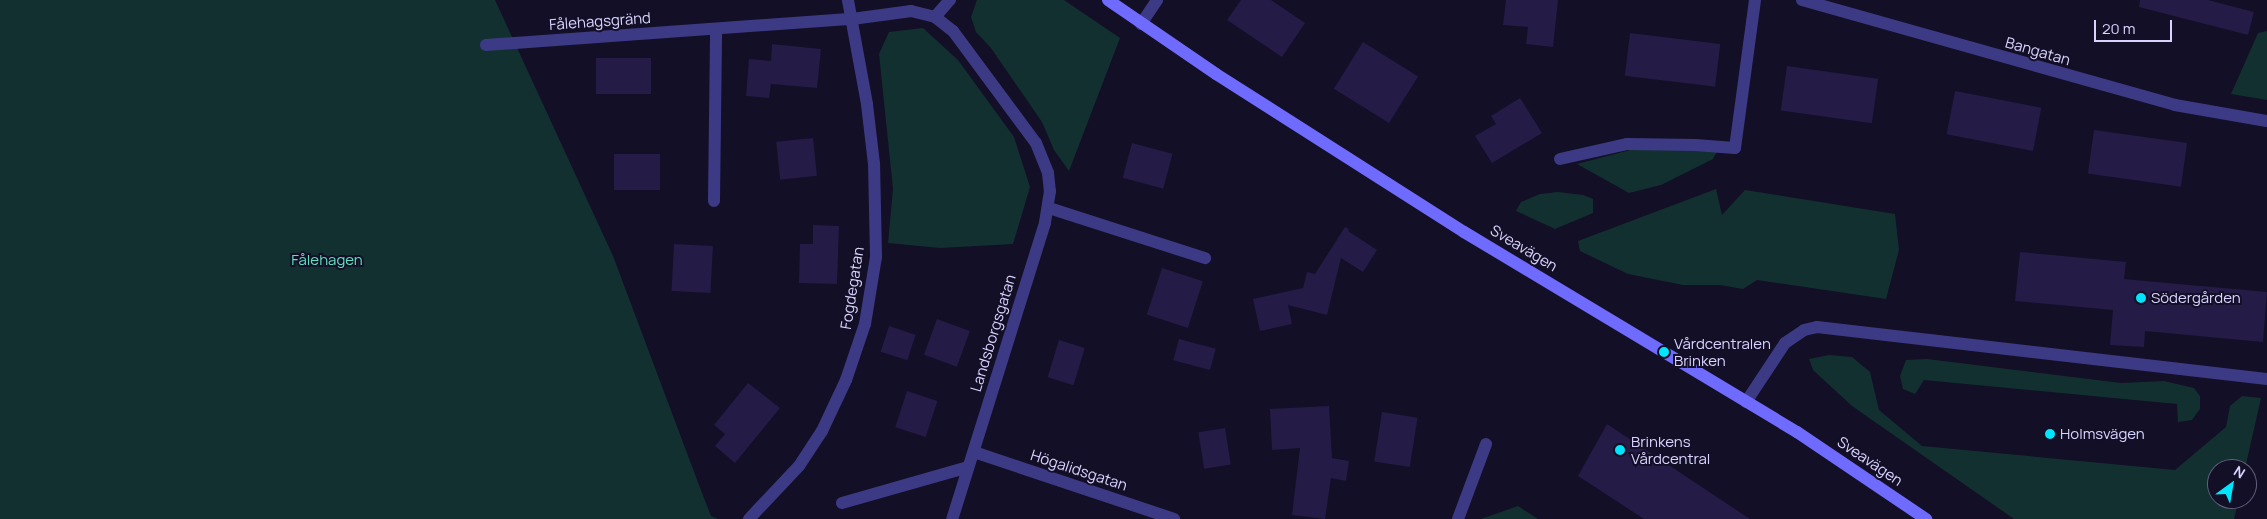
<!DOCTYPE html>
<html>
<head>
<meta charset="utf-8">
<style>
  body { margin:0 }
  #map { position:relative; width:2267px; height:519px; overflow:hidden; background:#130f26; font-family:Manrope,sans-serif }
  div>[style] { position:absolute }
  [style*='--x'] { left:calc(var(--x)*1px); top:calc(var(--y)*1px); width:calc(var(--w)*1px); rotate:calc(var(--a)*1deg) }
  .green>* { inset:0; background:#12302f }
  .building>* { inset:0; background:#241b47; transform-origin:0 0 }
  .service>* { height:12px; margin:-6px; padding:0 6px; transform-origin:6px; border-radius:6px; background:#3d3a85 }
  .minor>* { height:12px; margin:-6px; padding:0 6px; transform-origin:6px; border-radius:6px; background:#3d3a85 }
  .secondary>* { height:12px; margin:-6px; padding:0 6px; transform-origin:6px; border-radius:6px; background:#6f6bff }
  .dots>* { width:14px; height:14px; translate:-50% -50%; box-sizing:border-box; border:2px solid #130f26; border-radius:50% }
  span { translate:-50% -50%; white-space:nowrap; text-align:center; line-height:1.15; -webkit-text-stroke:4px #130f26; paint-order:stroke }
  .street-label { font-size:15px; color:#d9d4ff }
  .park-label { font-size:15px; color:#5fe0c0 }
  .poi-label { font-size:15px; color:#d9d4ff }
  .left { translate:0 -50%; text-align:left }
  .north { position:absolute; left:2207px; top:459px; width:50px; height:50px; box-sizing:border-box; background:#130f26; border:1px solid #625e7d; border-radius:50%; rotate:32deg; font-size:14px; font-weight:700; line-height:20px; text-align:center; color:#d9d4ff }
  .north::after { content:''; display:block; margin:auto; width:18px; height:22px; background:#00e5ff; clip-path:polygon(50% 0,100% 100%,50% 72%,0 100%) }
  .scale { position:absolute; left:2094px; top:20px; width:78px; height:22px; box-sizing:border-box; border:2px solid #d9d4ff; border-top:0; padding-left:6px; font-size:15px; line-height:18px; white-space:nowrap; color:#d9d4ff; -webkit-text-stroke:4px #130f26; paint-order:stroke }
</style>
</head>
<body>
<div id="map">
  <div class="green">
    <div style="clip-path:polygon(0 0,495px 0,613px 256px,702px 493px,711px 516px,718px 519px,0 519px)"></div>
    <div style="clip-path:polygon(977px 0,1064px 0,1120px 38px,1069px 171px,1054px 150px,1042px 122px,991px 48px,976px 32px,971px 17px)"></div>
    <div style="clip-path:polygon(923px 28px,958px 60px,1014px 137px,1030px 187px,1013px 244px,940px 248px,888px 243px,893px 189px,879px 54px,889px 32px)"></div>
    <div style="clip-path:polygon(2267px 31px,2267px 100px,2231px 94px,2258px 33px)"></div>
    <div style="clip-path:polygon(1719px 148px,1713px 159px,1661px 185px,1629px 193px,1577px 164px,1634px 149px)"></div>
    <div style="clip-path:polygon(1716px 189px,1722px 215px,1745px 190px,1895px 214px,1899px 250px,1886px 299px,1757px 280px,1743px 289px,1720px 285px,1683px 285px,1628px 274px,1580px 251px,1578px 241px)"></div>
    <div style="clip-path:polygon(1558px 192px,1583px 195px,1593px 199px,1593px 213px,1555px 229px,1516px 211px,1521px 202px,1540px 194px)"></div>
    <div style="clip-path:polygon(1829px 355px,1852px 357px,1870px 372px,1879px 410px,1922px 446px,2175px 470px,2226px 427px,2230px 406px,2242px 396px,2261px 398px,2245px 469px,2217px 469px,2217px 499px,2239px 499px,2234px 519px,2014px 519px,1852px 406px,1813px 370px,1809px 359px)"></div>
    <div style="clip-path:polygon(1927px 359px,2121px 383px,2164px 381px,2194px 388px,2200px 396px,2200px 409px,2192px 420px,2178px 422px,2177px 404px,1924px 380px,1915px 394px,1903px 389px,1900px 376px,1906px 360px)"></div>
    <div style="clip-path:polygon(1518px 506px,1538px 519px,1481px 519px)"></div>
  </div>
  <div class="building">
    <div style="clip-path:polygon(1241px 0,1271px 0,1305px 23px,1282px 57px,1227px 20px)"></div>
    <div style="clip-path:polygon(1506px 0,1558px 0,1553px 47px,1526px 44px,1528px 27px,1503px 25px)"></div>
    <div style="clip-path:polygon(2140px 0,2208px 0,2254px 12px,2248px 35px,2139px 7px)"></div>
    <div style="left:1630px;top:33px;width:91px;height:43px;rotate:7deg"></div>
    <div style="left:1363px;top:42px;width:65px;height:55px;rotate:32deg"></div>
    <div style="clip-path:polygon(772px 44px,821px 49px,817px 88px,771px 84px,769px 98px,746px 96px,749px 59px,771px 61px)"></div>
    <div style="left:596px;top:58px;width:55px;height:36px"></div>
    <div style="left:1787px;top:66px;width:92px;height:45px;rotate:8deg"></div>
    <div style="left:1955px;top:91px;width:88px;height:44px;rotate:11deg"></div>
    <div style="clip-path:polygon(1520px 98px,1542px 133px,1492px 163px,1475px 136px,1496px 124px,1491px 116px)"></div>
    <div style="left:2094px;top:130px;width:94px;height:44px;rotate:8deg"></div>
    <div style="left:813px;top:138px;width:38px;height:37px;rotate:84deg"></div>
    <div style="left:1132px;top:143px;width:42px;height:36px;rotate:15deg"></div>
    <div style="left:614px;top:154px;width:46px;height:36px"></div>
    <div style="clip-path:polygon(813px 225px,839px 226px,837px 284px,799px 283px,800px 244px,813px 244px)"></div>
    <div style="clip-path:polygon(1345px 227px,1349px 229px,1348px 231px,1377px 250px,1363px 272px,1341px 258px,1327px 315px,1288px 305px,1292px 324px,1260px 331px,1253px 299px,1303px 288px,1307px 272px,1315px 274px)"></div>
    <div style="left:674px;top:244px;width:39px;height:47px;rotate:3deg"></div>
    <div style="clip-path:polygon(2020px 252px,2126px 262px,2124px 279px,2267px 292px,2263px 342px,2145px 331px,2144px 347px,2110px 345px,2113px 310px,2015px 301px)"></div>
    <div style="left:1162px;top:268px;width:43px;height:49px;rotate:18deg"></div>
    <div style="left:937px;top:319px;width:35px;height:38px;rotate:20deg"></div>
    <div style="left:889px;top:326px;width:28px;height:27px;rotate:18deg"></div>
    <div style="left:1179px;top:339px;width:38px;height:22px;rotate:15deg"></div>
    <div style="left:1059px;top:340px;width:27px;height:39px;rotate:17deg"></div>
    <div style="clip-path:polygon(748px 383px,780px 408px,735px 463px,715px 446px,725px 434px,714px 425px)"></div>
    <div style="left:907px;top:391px;width:32px;height:38px;rotate:18deg"></div>
    <div style="clip-path:polygon(1329px 406px,1332px 458px,1349px 461px,1346px 481px,1331px 478px,1325px 519px,1292px 515px,1300px 448px,1272px 450px,1270px 409px)"></div>
    <div style="left:1382px;top:412px;width:36px;height:50px;rotate:9deg"></div>
    <div style="clip-path:polygon(1607px 424px,1750px 519px,1644px 519px,1578px 476px)"></div>
    <div style="left:1225px;top:428px;width:37px;height:27px;rotate:81deg"></div>
  </div>
  <div class="service">
    <div style="--x:1560;--y:159;--w:69;--a:-12.6"></div>
    <div style="--x:1627;--y:144;--w:68;--a:0.8"></div>
    <div style="--x:1695;--y:145;--w:40;--a:4.3"></div>
    <div style="--x:1735;--y:148;--w:149;--a:-82.3"></div>
  </div>
  <div class="minor">
    <div style="--x:1802;--y:0;--w:387;--a:15.7"></div>
    <div style="--x:2175;--y:105;--w:93;--a:9.9"></div>
    <div style="--x:935;--y:17;--w:23;--a:-49"></div>
    <div style="--x:1141;--y:24;--w:29;--a:-56"></div>
    <div style="--x:486;--y:45;--w:367;--a:-4.1"></div>
    <div style="--x:852;--y:19;--w:60;--a:-7.7"></div>
    <div style="--x:911;--y:11;--w:25;--a:14"></div>
    <div style="--x:935;--y:17;--w:23;--a:38"></div>
    <div style="--x:953;--y:31;--w:139;--a:53.5"></div>
    <div style="--x:1036;--y:143;--w:32;--a:68"></div>
    <div style="--x:1048;--y:173;--w:18;--a:84"></div>
    <div style="--x:1050;--y:191;--w:32;--a:99"></div>
    <div style="--x:1045;--y:223;--w:310;--a:107.4"></div>
    <div style="--x:714;--y:201;--w:172;--a:-89.3"></div>
    <div style="--x:1049;--y:208;--w:164;--a:17.8"></div>
    <div style="--x:1746;--y:402;--w:71;--a:-56.5"></div>
    <div style="--x:1785;--y:343;--w:23;--a:-34"></div>
    <div style="--x:1804;--y:330;--w:13;--a:-13"></div>
    <div style="--x:1817;--y:327;--w:453;--a:6.6"></div>
    <div style="--x:974;--y:452;--w:211;--a:18.5"></div>
    <div style="--x:842;--y:503;--w:131;--a:-15.9"></div>
    <div style="--x:749;--y:519;--w:73;--a:-46.7"></div>
    <div style="--x:799;--y:466;--w:42;--a:-56.7"></div>
    <div style="--x:822;--y:431;--w:56;--a:-64.8"></div>
    <div style="--x:846;--y:380;--w:59;--a:-71.3"></div>
    <div style="--x:865;--y:324;--w:68;--a:-80.7"></div>
    <div style="--x:876;--y:257;--w:93;--a:-91.2"></div>
    <div style="--x:874;--y:164;--w:60;--a:-96.7"></div>
    <div style="--x:867;--y:104;--w:106;--a:-100.4"></div>
    <div style="--x:1458;--y:519;--w:80;--a:-69.5"></div>
  </div>
  <div class="secondary">
    <div style="--x:1108;--y:0;--w:131;--a:34.4"></div>
    <div style="--x:1216;--y:74;--w:294;--a:32.5"></div>
    <div style="--x:1464;--y:232;--w:388;--a:31"></div>
    <div style="--x:1797;--y:432;--w:156;--a:34"></div>
  </div>
  <div class="dots">
    <div style="left:2141px;top:298px;background:#00e5ff"></div>
    <div style="left:1664px;top:352px;background:#00e5ff"></div>
    <div style="left:2050px;top:434px;background:#00e5ff"></div>
    <div style="left:1620px;top:450px;background:#00e5ff"></div>
  </div>
  <div class="street-label">
    <span style="left:600px;top:21px;rotate:-4deg">Fålehagsgränd</span>
    <span style="left:2038px;top:51px;rotate:16deg">Bangatan</span>
    <span style="left:1524px;top:248px;rotate:31deg">Sveavägen</span>
    <span style="left:852px;top:288px;rotate:-81deg">Fogdegatan</span>
    <span style="left:993px;top:333px;rotate:-73deg">Landsborgsgatan</span>
    <span style="left:1870px;top:461px;rotate:34deg">Sveavägen</span>
    <span style="left:1079px;top:470px;rotate:18deg">Högalidsgatan</span>
  </div>
  <div class="park-label">
    <span style="left:327px;top:260px">Fålehagen</span>
  </div>
  <div class="poi-label">
    <span class="left" style="left:2151px;top:298px">Södergården</span>
    <span class="left" style="left:1674px;top:352px">Vårdcentralen<br>Brinken</span>
    <span class="left" style="left:2060px;top:434px">Holmsvägen</span>
    <span class="left" style="left:1631px;top:450px">Brinkens<br>Vårdcentral</span>
  </div>
  <div class="north">N</div>
  <div class="scale">20 m</div>
</div>
</body>
</html>
